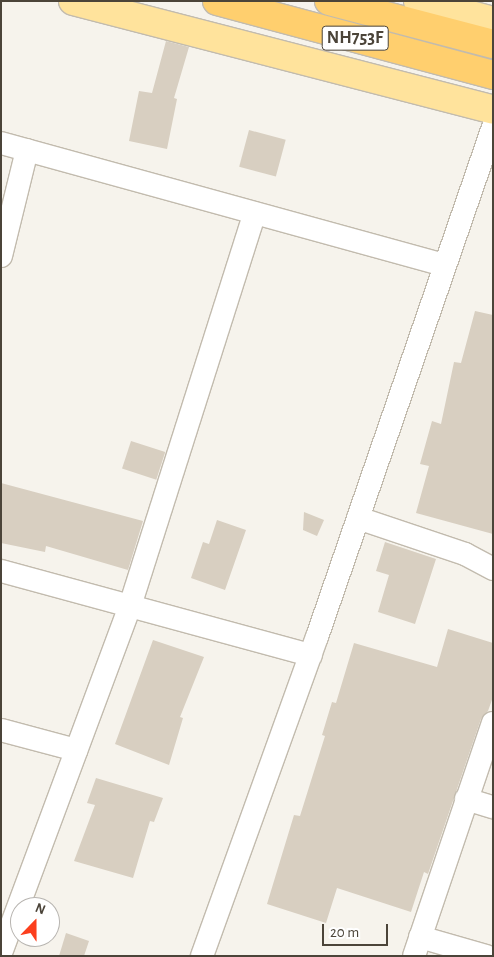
<!DOCTYPE html>
<html>
<head>
<meta charset="utf-8">
<style>
  body { margin:0 }
  #map { position:relative; width:494px; height:957px; overflow:hidden; background:#f6f3ec; font-family:"Alegreya Sans",sans-serif }
  div>[style] { position:absolute }
  [style*='--x'] { left:calc(var(--x)*1px); top:calc(var(--y)*1px); width:calc(var(--w)*1px); rotate:calc(var(--a)*1deg) }
  .building>* { inset:0; background:#d8cfc1; transform-origin:0 0 }
  .roads { filter:drop-shadow(1px 0 #c2bbae) drop-shadow(-1px 0 #c2bbae) drop-shadow(0 1px #c2bbae) drop-shadow(0 -1px #c2bbae) }
  .street>* { height:22px; margin:-11px; padding:0 11px; transform-origin:11px; border-radius:11px; background:#fff }
  .primary>* { height:28px; margin:-14px; padding:0 14px; transform-origin:14px; border-radius:14px; background:#ffe39c }
  .highway>* { height:28px; margin:-14px; padding:0 14px; transform-origin:14px; border-radius:14px; background:#ffcf6e }
  span { translate:-50% -50%; white-space:nowrap; text-align:center; line-height:1.15; -webkit-text-stroke:4px #fff; paint-order:stroke }
  .shield-label span { padding:1px 4px; background:#fff; border:1px solid; border-radius:4px; -webkit-text-stroke-width:0 }
  .shield-label { font-size:18px; color:#4b4439; font-weight:700 }
  .frame { position:absolute; inset:0; border:2px solid #4b4439; pointer-events:none }
  .north { position:absolute; left:10px; top:897px; width:50px; height:50px; box-sizing:border-box; background:#fff; border:1px solid #b7b4b0; border-radius:50%; rotate:22deg; font-size:14px; font-weight:700; line-height:20px; text-align:center; color:#4b4439 }
  .north::after { content:''; display:block; margin:auto; width:18px; height:22px; background:#fc3f1d; clip-path:polygon(50% 0,100% 100%,50% 72%,0 100%) }
  .scale { position:absolute; left:322px; top:924px; width:66px; height:22px; box-sizing:border-box; border:2px solid #4b4439; border-top:0; padding-left:6px; font-size:15px; line-height:18px; white-space:nowrap; color:#4b4439; -webkit-text-stroke:4px #fff; paint-order:stroke }
</style>
</head>
<body>
<div id="map">
  <div class="building">
    <div style="clip-path:polygon(166px 41px,189px 47px,174px 98px,177px 99px,167px 149px,129px 141px,139px 91px,152px 93px)"></div>
    <div style="left:249px;top:130px;width:38px;height:38px;rotate:15deg"></div>
    <div style="clip-path:polygon(475px 311px,493px 315px,493px 534px,416px 513px,429px 466px,420px 464px,432px 421px,441px 424px,454px 362px,461px 363px)"></div>
    <div style="left:131px;top:441px;width:36px;height:29px;rotate:18deg"></div>
    <div style="clip-path:polygon(1px 483px,143px 521px,128px 570px,46px 546px,45px 552px,1px 543px)"></div>
    <div style="clip-path:polygon(304px 512px,324px 520px,317px 536px,303px 530px)"></div>
    <div style="clip-path:polygon(217px 520px,246px 530px,225px 590px,191px 578px,203px 542px,209px 544px)"></div>
    <div style="clip-path:polygon(385px 542px,436px 559px,415px 624px,378px 612px,389px 575px,376px 571px)"></div>
    <div style="clip-path:polygon(448px 629px,493px 643px,493px 697px,488px 711px,481px 719px,428px 874px,424px 872px,411px 912px,337px 888px,326px 923px,267px 904px,294px 815px,300px 816px,325px 736px,322px 735px,332px 702px,336px 703px,354px 643px,437px 667px)"></div>
    <div style="clip-path:polygon(153px 640px,204px 657px,180px 717px,183px 718px,169px 765px,115px 744px)"></div>
    <div style="clip-path:polygon(96px 778px,163px 798px,154px 822px,150px 821px,133px 878px,74px 861px,95px 805px,87px 803px)"></div>
    <div style="clip-path:polygon(66px 933px,89px 941px,84px 956px,59px 956px)"></div>
  </div>
  <div class="roads">
    <div class="street">
      <div style="--x:1;--y:143;--w:460;--a:15.4"></div>
      <div style="--x:1;--y:256;--w:109;--a:-76.2"></div>
      <div style="--x:358;--y:518;--w:113;--a:18.6"></div>
      <div style="--x:465;--y:554;--w:32;--a:28"></div>
      <div style="--x:1;--y:571;--w:321;--a:15.2"></div>
      <div style="--x:1;--y:730;--w:78;--a:14.9"></div>
      <div style="--x:466;--y:799;--w:28;--a:17"></div>
      <div style="--x:420;--y:937;--w:69;--a:16.1"></div>
      <div style="--x:1;--y:953;--w:370;--a:-69.6"></div>
      <div style="--x:130;--y:606;--w:412;--a:-72.4"></div>
      <div style="--x:202;--y:956;--w:339;--a:-70.2"></div>
      <div style="--x:317;--y:637;--w:540;--a:-70.96"></div>
      <div style="--x:414;--y:956;--w:246;--a:-71.3"></div>
    </div>
    <div class="primary">
      <div style="--x:73;--y:1;--w:434;--a:14.5"></div>
      <div style="--x:418;--y:1;--w:78;--a:14.9"></div>
    </div>
    <div class="highway">
      <div style="--x:217;--y:1;--w:286;--a:15"></div>
      <div style="--x:329;--y:1;--w:170;--a:14.7"></div>
    </div>
  </div>
  <div class="shield-label">
    <span style="left:355px;top:38px">NH753F</span>
  </div>
  <div class="frame"></div>
  <div class="north">N</div>
  <div class="scale">20 m</div>
</div>
</body>
</html>
